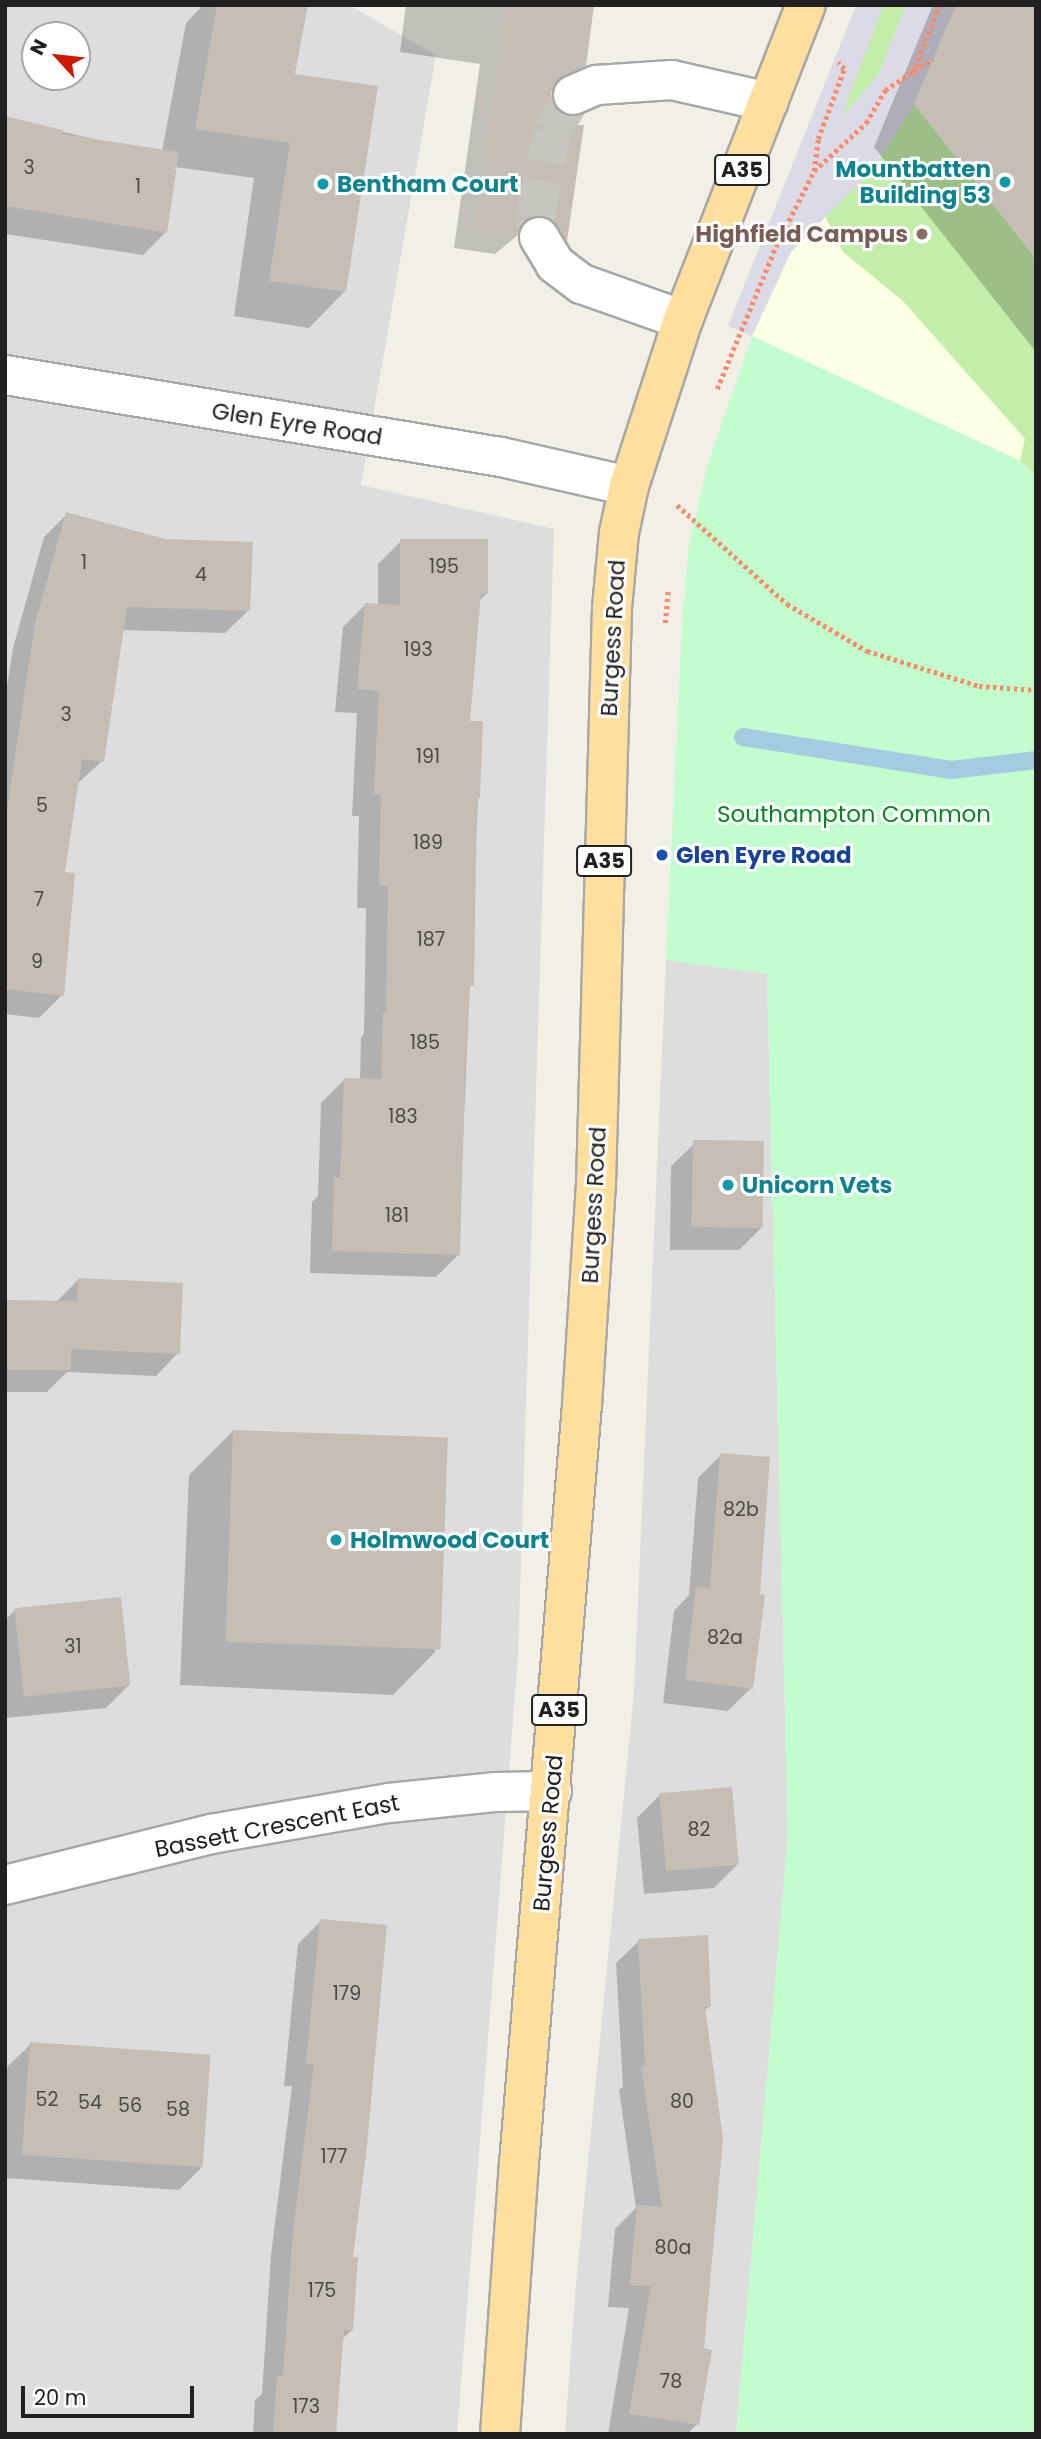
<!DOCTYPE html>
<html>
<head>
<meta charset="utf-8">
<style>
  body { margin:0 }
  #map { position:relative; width:1041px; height:2439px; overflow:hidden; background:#f1efe6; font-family:Poppins,sans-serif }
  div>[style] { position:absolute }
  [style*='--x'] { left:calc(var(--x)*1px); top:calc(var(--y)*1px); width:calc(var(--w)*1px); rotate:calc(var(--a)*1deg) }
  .residential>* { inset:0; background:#dedddd }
  .education>* { inset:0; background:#fcffe1 }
  .grass>* { inset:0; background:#c3eea9 }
  .park>* { inset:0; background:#c1fdcd }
  .plaza>* { inset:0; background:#dbdae7 }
  .shadow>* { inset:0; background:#0003 }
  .stream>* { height:18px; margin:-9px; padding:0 9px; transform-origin:9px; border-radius:9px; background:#a4cce1 }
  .building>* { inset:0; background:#c6beb5; transform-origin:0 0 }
  .minor-tunnel>* { height:38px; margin-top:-19px; transform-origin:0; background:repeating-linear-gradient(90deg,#c7c6be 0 38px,transparent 0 57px) }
  .path>* { height:4.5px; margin-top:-2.25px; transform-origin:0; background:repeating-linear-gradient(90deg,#ff8969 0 3.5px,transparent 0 7px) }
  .roads { filter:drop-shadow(2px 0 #a7a7a7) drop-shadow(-2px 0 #a7a7a7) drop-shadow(0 2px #a7a7a7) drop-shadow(0 -2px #a7a7a7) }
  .minor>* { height:38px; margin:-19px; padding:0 19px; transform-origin:19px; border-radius:19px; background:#fff }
  .major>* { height:38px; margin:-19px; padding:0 19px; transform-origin:19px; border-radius:19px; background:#ffdf9d }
  .dots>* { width:19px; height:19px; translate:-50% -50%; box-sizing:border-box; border:4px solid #fff; border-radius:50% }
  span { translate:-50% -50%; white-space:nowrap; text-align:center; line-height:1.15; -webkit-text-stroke:6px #fff; paint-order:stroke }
  .number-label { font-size:19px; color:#4a4845 }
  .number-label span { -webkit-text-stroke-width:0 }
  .shield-label span { padding:2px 5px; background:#fff; border:2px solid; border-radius:5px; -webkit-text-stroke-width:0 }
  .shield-label { font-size:21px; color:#202020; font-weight:700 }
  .culture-label { font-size:23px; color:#0d838f; font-weight:700 }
  .right { translate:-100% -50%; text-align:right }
  .left { translate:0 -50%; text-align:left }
  .education-label { font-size:23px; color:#785e54; font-weight:700 }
  .street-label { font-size:23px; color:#202020 }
  .park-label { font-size:23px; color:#05871e }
  .transit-label { font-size:23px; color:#164399; font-weight:700 }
  .frame { position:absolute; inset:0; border:7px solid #202020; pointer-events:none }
  .north { position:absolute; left:21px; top:21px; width:70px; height:70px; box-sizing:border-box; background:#fff; border:2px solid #a6a6a6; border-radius:50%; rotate:297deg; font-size:19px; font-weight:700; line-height:28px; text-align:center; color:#202020 }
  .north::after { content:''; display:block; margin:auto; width:24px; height:32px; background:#d01700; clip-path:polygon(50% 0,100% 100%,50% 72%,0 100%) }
  .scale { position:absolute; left:21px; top:2386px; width:173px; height:32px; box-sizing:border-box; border:4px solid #202020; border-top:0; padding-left:9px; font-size:21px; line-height:24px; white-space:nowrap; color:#202020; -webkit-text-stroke:5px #fff; paint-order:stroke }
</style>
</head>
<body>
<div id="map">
  <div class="residential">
    <div style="clip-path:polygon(evenodd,5px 5px,349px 5px,436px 55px,361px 485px,554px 529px,518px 1656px,457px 2434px,5px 2434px,5px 5px,35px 35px,77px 35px,77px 77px,35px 77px,35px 35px)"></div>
    <div style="clip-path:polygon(666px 960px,767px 974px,788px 1835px,736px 2434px,565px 2434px,575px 2295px,634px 1692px)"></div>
  </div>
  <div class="education">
    <div style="clip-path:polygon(956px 5px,1036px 475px,1020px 461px,752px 336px,791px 252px,825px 216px)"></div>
  </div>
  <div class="grass">
    <div style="clip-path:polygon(883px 5px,906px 5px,879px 74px,839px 120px)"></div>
    <div style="clip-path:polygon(914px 104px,1036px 259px,1036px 475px,1020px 461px,1025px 439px,903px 301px,843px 252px,825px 216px,874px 168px)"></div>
  </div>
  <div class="park">
    <div style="clip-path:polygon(752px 336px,1020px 461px,1036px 475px,1036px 2434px,736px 2434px,788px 1834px,767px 974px,666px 960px,682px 625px,689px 544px,707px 467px)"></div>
  </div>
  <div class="plaza">
    <div style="clip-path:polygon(856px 5px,883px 5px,841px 118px,879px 74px,906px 5px,1036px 5px,914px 105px,874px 168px,791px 252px,752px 336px,728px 326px)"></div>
  </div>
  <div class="shadow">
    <div style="clip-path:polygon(203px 5px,307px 5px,293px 76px,345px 291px,309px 328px,234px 316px,254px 178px,175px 167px,166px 232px,143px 255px,5px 234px,5px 118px,106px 142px,162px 151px,186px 23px)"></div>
    <div style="clip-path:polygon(406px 5px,592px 5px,584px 65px,563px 86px,550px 92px,551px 103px,558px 113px,582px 127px,566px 240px,546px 260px,529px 239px,518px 235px,495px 254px,454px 248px,480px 64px,400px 52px)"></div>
    <div style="clip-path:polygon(933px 5px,1036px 5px,1036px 352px,874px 147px)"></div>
    <div style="clip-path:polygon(67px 514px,165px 540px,248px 611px,225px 633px,122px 630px,102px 761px,77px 784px,63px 873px,62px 995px,39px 1018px,5px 1014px,5px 698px,13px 648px,44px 537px)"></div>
    <div style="clip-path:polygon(401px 541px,487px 593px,479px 601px,468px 722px,478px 798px,458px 1255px,436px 1277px,310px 1273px,312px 1202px,318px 1196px,321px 1103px,344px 1080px,360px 1080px,361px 1037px,364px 1034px,366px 908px,357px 908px,359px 816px,352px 816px,357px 713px,335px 712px,343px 627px,365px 605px,378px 606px,378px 564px)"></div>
    <div style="clip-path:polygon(694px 1144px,761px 1228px,739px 1250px,670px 1250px,671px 1166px)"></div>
    <div style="clip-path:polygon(79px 1279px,178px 1353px,156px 1376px,67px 1372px,47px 1392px,5px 1392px,5px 1302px,56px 1302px)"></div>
    <div style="clip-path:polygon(233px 1431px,436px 1651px,393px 1695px,180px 1685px,189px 1475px)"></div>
    <div style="clip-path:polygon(721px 1455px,758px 1596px,751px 1688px,728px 1711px,663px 1703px,674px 1611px,689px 1595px,698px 1478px)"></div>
    <div style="clip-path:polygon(16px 1609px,129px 1685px,106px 1708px,5px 1718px,5px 1620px)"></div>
    <div style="clip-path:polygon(660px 1795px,737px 1865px,714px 1888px,644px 1894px,637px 1818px)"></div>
    <div style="clip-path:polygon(321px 1921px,351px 2258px,352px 2330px,341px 2340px,334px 2434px,253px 2434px,255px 2400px,262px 2394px,271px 2255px,292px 2086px,284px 2086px,298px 1944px)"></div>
    <div style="clip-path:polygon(639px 1941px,709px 2006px,704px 2012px,697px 2424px,687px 2434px,608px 2434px,629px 2308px,608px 2307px,615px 2229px,636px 2208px,619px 2090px,623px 2087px,616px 1963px)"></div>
    <div style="clip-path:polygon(31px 2044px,201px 2168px,179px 2190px,5px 2178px,5px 2076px,8px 2066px)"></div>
  </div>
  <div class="stream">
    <div style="--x:743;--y:737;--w:211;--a:9"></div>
    <div style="--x:951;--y:770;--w:86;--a:-6.7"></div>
  </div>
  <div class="building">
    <div style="clip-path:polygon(217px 5px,308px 5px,295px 74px,378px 86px,346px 292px,269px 281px,290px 143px,195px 129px)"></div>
    <div style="clip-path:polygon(506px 5px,594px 5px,586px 66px,556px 81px,551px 93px,553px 103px,559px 112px,570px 117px,579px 116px,578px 125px,584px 125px,567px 241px,550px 218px,539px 215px,527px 219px,518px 234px,474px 228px)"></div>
    <div style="clip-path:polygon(956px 5px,1036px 5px,1036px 259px,914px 104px)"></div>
    <div style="clip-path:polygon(5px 116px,63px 130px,62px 134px,179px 152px,167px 233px,5px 206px)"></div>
    <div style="clip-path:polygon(66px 512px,165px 539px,253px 542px,250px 611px,127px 607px,104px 762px,82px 759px,65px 872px,75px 873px,64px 996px,5px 989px,5px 824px,35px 623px)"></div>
    <div style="clip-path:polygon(400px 539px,488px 539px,488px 594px,481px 594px,470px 721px,483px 721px,480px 798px,477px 798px,474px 986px,470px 986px,465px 1073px,460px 1255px,332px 1251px,334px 1177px,340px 1178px,344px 1078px,381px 1079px,383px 1013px,386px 1013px,388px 886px,379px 886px,381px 794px,374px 794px,379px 691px,357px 689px,365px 603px,400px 605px)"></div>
    <div style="left:764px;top:1141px;width:87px;height:71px;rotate:91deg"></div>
    <div style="clip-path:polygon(78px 1278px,183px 1283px,180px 1354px,71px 1349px,71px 1370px,5px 1370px,5px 1300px,77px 1301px)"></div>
    <div style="left:233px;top:1430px;width:215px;height:212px;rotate:2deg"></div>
    <div style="clip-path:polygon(720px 1453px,770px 1457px,760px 1594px,765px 1595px,753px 1689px,685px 1680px,696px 1586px,710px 1588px)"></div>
    <div style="left:121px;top:1597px;width:89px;height:107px;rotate:84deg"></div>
    <div style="left:732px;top:1787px;width:78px;height:73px;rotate:85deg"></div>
    <div style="clip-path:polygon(320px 1919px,387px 1925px,367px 2146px,353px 2257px,358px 2257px,353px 2330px,344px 2330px,336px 2434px,273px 2434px,277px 2376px,283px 2376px,293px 2231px,314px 2064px,306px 2063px)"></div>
    <div style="clip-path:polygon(708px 1935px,711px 2007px,705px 2007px,723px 2139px,704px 2348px,712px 2350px,699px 2425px,629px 2414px,651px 2286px,630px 2285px,637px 2205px,662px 2207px,641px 2066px,645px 2065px,638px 1939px)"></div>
    <div style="left:30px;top:2042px;width:181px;height:113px;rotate:4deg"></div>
  </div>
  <div class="minor-tunnel">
    <div style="--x:539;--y:237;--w:19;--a:-102"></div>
    <div style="--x:535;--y:218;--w:88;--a:-78.8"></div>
    <div style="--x:552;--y:132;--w:43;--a:-60.4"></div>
  </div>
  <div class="path">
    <div style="--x:912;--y:73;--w:73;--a:-68.3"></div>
    <div style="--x:814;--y:171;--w:32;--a:-83"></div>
    <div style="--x:818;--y:139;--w:75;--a:-69.6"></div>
    <div style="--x:844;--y:69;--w:9;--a:-131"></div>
    <div style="--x:717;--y:389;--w:155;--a:-67.6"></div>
    <div style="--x:776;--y:246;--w:84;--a:-63.1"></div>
    <div style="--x:814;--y:171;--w:71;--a:-42.7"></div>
    <div style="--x:866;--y:123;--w:38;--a:-60"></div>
    <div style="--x:885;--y:90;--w:57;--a:-32.9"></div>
    <div style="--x:677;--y:505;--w:148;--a:42"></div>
    <div style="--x:787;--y:604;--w:93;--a:30.4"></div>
    <div style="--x:867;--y:651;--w:117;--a:17.4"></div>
    <div style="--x:979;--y:686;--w:57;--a:4"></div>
    <div style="--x:665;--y:623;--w:33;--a:-85"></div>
  </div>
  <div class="roads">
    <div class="minor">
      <div style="--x:573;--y:95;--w:26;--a:-23"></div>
      <div style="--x:597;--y:85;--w:75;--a:-3.8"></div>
      <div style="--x:672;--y:80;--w:99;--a:12.8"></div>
      <div style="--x:539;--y:237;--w:31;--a:59"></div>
      <div style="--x:555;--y:264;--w:34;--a:37"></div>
      <div style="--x:582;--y:284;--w:107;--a:19.6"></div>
      <div style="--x:5;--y:375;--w:503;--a:9.39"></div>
      <div style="--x:501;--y:457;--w:131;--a:12.8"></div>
      <div style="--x:5;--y:1885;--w:212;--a:-13.9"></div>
      <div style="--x:211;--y:1834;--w:181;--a:-9.9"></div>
      <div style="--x:389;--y:1803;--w:108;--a:-5.9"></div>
      <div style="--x:496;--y:1792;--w:56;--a:-1"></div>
    </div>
    <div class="major">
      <div style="--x:500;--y:2434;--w:272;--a:-86"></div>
      <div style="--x:519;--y:2163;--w:761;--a:-85.25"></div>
      <div style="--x:582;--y:1405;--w:221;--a:-86.4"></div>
      <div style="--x:596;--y:1184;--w:576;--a:-88.41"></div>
      <div style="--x:612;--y:608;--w:75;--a:-84.7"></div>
      <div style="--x:619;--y:533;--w:48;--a:-78"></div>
      <div style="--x:629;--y:486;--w:175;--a:-72"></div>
      <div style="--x:683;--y:320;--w:338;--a:-68.7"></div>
    </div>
  </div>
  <div class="dots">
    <div style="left:1005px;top:182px;background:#0f9aa8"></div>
    <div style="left:323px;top:184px;background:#0f9aa8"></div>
    <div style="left:922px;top:234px;background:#8d6e63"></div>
    <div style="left:662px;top:855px;background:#1a4fb4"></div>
    <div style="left:728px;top:1185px;background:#0f9aa8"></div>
    <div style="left:336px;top:1540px;background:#0f9aa8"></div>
  </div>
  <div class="number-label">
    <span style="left:29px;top:168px">3</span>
    <span style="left:138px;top:187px">1</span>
    <span style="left:84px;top:563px">1</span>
    <span style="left:444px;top:567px">195</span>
    <span style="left:201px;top:575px">4</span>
    <span style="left:418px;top:650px">193</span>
    <span style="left:66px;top:715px">3</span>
    <span style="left:428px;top:757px">191</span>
    <span style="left:42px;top:806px">5</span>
    <span style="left:428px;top:843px">189</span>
    <span style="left:39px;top:900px">7</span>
    <span style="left:431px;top:940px">187</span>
    <span style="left:37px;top:962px">9</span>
    <span style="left:425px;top:1043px">185</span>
    <span style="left:403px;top:1117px">183</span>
    <span style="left:397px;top:1216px">181</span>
    <span style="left:741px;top:1510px">82b</span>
    <span style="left:725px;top:1638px">82a</span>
    <span style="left:73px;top:1647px">31</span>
    <span style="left:699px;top:1830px">82</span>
    <span style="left:347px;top:1994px">179</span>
    <span style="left:47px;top:2100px">52</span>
    <span style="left:682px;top:2102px">80</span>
    <span style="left:90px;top:2103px">54</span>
    <span style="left:130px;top:2106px">56</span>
    <span style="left:178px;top:2110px">58</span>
    <span style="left:334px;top:2157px">177</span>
    <span style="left:673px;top:2248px">80a</span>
    <span style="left:322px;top:2291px">175</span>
    <span style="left:671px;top:2382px">78</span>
    <span style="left:306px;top:2407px">173</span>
  </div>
  <div class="shield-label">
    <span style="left:742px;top:170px">A35</span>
    <span style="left:604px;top:861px">A35</span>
    <span style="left:559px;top:1710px">A35</span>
  </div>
  <div class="culture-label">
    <span class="right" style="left:991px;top:182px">Mountbatten<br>Building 53</span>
    <span class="left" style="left:337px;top:184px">Bentham Court</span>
    <span class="left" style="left:742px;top:1185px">Unicorn Vets</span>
    <span class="left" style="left:350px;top:1540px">Holmwood Court</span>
  </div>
  <div class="education-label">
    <span class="right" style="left:908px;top:234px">Highfield Campus</span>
  </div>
  <div class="street-label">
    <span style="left:297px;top:424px;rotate:9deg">Glen Eyre Road</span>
    <span style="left:613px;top:638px;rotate:-87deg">Burgess Road</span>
    <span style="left:594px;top:1205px;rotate:-87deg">Burgess Road</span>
    <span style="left:277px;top:1826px;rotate:-11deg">Bassett Crescent East</span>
    <span style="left:548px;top:1833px;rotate:-85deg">Burgess Road</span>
  </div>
  <div class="park-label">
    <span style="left:854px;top:814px">Southampton Common</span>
  </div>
  <div class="transit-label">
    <span class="left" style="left:676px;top:855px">Glen Eyre Road</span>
  </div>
  <div class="frame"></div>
  <div class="north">N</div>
  <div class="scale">20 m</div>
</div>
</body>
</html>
